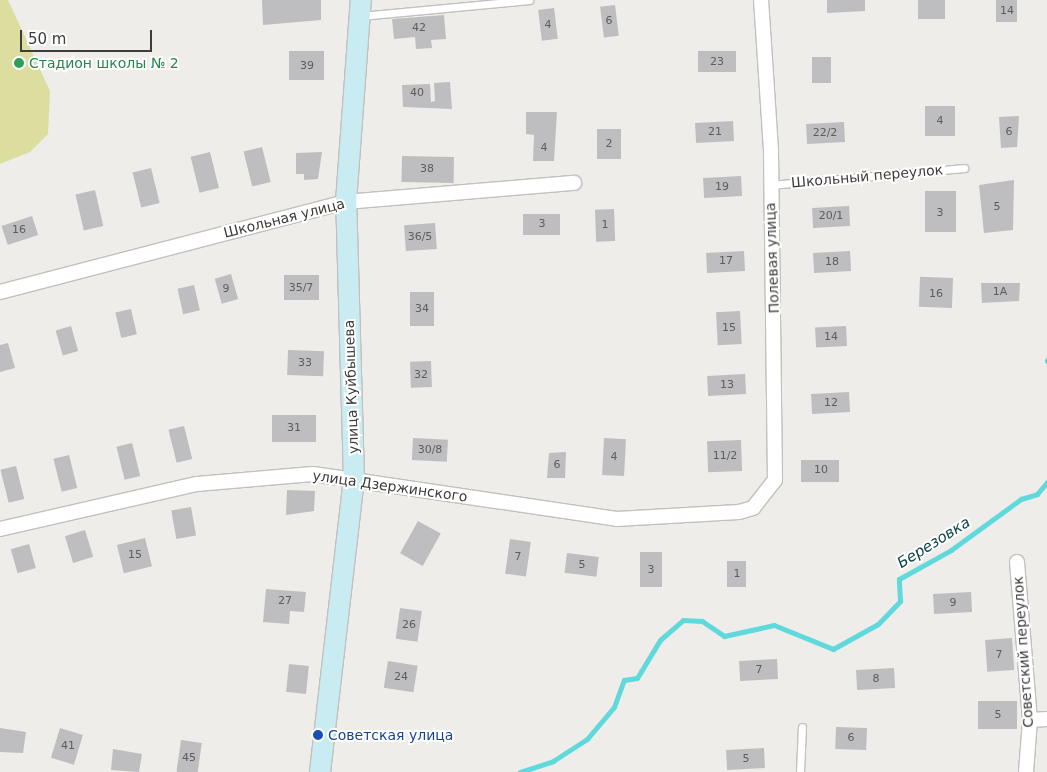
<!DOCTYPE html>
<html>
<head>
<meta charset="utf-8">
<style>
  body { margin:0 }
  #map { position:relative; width:1047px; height:772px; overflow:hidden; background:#eeede9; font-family:"DejaVu Sans",sans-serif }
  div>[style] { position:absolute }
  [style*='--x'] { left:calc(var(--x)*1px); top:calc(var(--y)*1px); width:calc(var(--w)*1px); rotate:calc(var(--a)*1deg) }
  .green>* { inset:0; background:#dbde9f }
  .stream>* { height:5px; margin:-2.5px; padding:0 2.5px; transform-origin:2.5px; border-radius:2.5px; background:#60d9dd }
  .building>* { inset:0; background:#bebec1; transform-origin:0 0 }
  .roads { filter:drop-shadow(1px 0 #c1c0bd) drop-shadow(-1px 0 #c1c0bd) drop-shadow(0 1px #c1c0bd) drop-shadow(0 -1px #c1c0bd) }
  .lane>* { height:7px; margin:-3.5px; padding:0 3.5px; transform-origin:3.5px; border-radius:3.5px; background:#fff }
  .street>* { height:14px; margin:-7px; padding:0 7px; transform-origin:7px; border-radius:7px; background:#fff }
  .secondary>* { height:20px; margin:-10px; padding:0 10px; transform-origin:10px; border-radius:10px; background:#c9ecf3 }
  .dots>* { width:14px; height:14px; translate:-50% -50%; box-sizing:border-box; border:2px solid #fff; border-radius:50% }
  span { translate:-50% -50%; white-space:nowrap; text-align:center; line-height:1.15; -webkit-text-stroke:4px #fff; paint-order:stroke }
  .number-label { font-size:11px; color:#5c5c5c }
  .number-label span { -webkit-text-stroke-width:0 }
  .leisure-label { font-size:14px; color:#27864d }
  .left { translate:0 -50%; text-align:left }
  .street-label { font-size:14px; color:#3c3c3a }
  .transit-label { font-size:14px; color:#164399 }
  .water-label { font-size:15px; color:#0d4547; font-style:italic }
  .scale { position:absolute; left:20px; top:30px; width:132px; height:22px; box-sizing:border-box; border:2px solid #3c3c3a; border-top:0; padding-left:6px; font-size:15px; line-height:18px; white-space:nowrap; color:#3c3c3a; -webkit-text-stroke:4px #fff; paint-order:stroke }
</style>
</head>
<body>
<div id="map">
  <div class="green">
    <div style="clip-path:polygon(0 0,8px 0,50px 91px,48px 134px,30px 152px,0 164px)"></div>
  </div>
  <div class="stream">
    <div style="--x:1047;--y:360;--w:1;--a:90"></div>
    <div style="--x:520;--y:772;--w:35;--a:-18"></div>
    <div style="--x:553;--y:761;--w:40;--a:-32.9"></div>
    <div style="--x:587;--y:739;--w:42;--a:-49.8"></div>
    <div style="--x:614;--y:707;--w:29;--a:-70"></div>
    <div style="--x:624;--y:680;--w:13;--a:-9"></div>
    <div style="--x:637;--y:678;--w:44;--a:-58.8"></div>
    <div style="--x:660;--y:640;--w:30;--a:-41"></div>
    <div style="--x:683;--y:620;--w:19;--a:3"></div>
    <div style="--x:702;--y:621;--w:27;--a:34"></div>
    <div style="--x:724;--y:636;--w:51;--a:-12.4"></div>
    <div style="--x:774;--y:625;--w:64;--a:22.1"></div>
    <div style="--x:833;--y:649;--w:51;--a:-29.1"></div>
    <div style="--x:878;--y:624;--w:32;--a:-46"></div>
    <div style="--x:900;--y:601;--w:22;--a:-93"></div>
    <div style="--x:899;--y:579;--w:60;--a:-29.1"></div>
    <div style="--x:951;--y:550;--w:87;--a:-36.1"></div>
    <div style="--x:1021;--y:499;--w:17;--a:-17"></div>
    <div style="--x:1037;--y:494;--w:16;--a:-50"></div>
  </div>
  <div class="building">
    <div style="clip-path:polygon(262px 0,321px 0,321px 20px,263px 25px)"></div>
    <div style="clip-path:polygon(827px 0,865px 0,865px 11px,827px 13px)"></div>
    <div style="left:918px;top:0;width:27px;height:19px"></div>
    <div style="left:996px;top:0;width:21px;height:22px"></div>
    <div style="left:615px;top:5px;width:31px;height:15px;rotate:83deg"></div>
    <div style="left:554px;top:8px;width:31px;height:16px;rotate:83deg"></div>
    <div style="clip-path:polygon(444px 15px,446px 39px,431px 40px,432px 48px,416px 49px,415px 37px,394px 39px,392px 19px)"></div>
    <div style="left:289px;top:51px;width:35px;height:29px"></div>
    <div style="left:736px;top:51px;width:21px;height:38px;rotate:90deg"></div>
    <div style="left:812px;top:57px;width:19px;height:26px"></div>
    <div style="clip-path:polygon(450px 82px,452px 109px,403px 107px,402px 85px,430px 84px,431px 102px,435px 101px,434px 83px)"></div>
    <div style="left:955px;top:106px;width:30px;height:30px;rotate:90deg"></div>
    <div style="clip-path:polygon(526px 112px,557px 112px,554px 161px,533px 161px,534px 135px,526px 134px)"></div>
    <div style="clip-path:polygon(1019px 116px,1017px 147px,1001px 148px,999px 117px)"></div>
    <div style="left:733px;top:121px;width:20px;height:38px;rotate:87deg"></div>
    <div style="left:844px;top:122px;width:20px;height:38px;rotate:87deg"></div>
    <div style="left:597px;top:129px;width:24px;height:30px"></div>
    <div style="left:262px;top:147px;width:36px;height:19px;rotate:76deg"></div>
    <div style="left:210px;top:152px;width:37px;height:20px;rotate:76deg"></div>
    <div style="clip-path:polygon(322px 152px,318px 179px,304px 180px,304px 174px,296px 174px,296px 153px)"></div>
    <div style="left:402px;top:156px;width:52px;height:26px;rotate:1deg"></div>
    <div style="left:151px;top:168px;width:36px;height:19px;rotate:76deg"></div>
    <div style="left:741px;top:176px;width:20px;height:38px;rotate:87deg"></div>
    <div style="clip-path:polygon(1014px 180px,1013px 230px,984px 233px,979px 185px)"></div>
    <div style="left:95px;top:190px;width:37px;height:20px;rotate:77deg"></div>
    <div style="left:956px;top:191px;width:41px;height:31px;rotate:90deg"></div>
    <div style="left:849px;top:206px;width:20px;height:37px;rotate:87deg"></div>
    <div style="left:614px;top:209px;width:32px;height:19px;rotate:88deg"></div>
    <div style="left:523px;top:214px;width:37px;height:21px"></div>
    <div style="left:32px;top:216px;width:20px;height:32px;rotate:72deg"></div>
    <div style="left:435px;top:223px;width:26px;height:31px;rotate:86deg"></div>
    <div style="left:744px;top:251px;width:20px;height:38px;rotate:87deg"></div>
    <div style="left:850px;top:251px;width:20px;height:37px;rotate:87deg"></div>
    <div style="left:231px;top:274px;width:26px;height:17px;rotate:74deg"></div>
    <div style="left:319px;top:275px;width:25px;height:35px;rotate:90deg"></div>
    <div style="left:953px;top:278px;width:30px;height:33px;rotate:92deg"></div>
    <div style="clip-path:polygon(981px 283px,1020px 283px,1019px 301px,982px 303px)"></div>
    <div style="left:194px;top:285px;width:26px;height:17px;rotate:77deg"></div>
    <div style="left:410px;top:292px;width:24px;height:34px"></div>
    <div style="left:131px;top:309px;width:26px;height:16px;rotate:77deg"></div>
    <div style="left:740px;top:311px;width:33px;height:24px;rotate:87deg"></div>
    <div style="left:71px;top:326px;width:26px;height:16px;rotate:74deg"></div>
    <div style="left:846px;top:326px;width:20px;height:31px;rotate:87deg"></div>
    <div style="clip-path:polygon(8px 343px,15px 368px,0 372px,0 345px)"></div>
    <div style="left:288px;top:350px;width:36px;height:25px;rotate:2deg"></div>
    <div style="left:431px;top:361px;width:26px;height:21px;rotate:88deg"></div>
    <div style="left:745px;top:374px;width:20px;height:38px;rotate:87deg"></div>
    <div style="left:849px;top:392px;width:20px;height:38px;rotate:87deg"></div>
    <div style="left:272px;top:415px;width:44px;height:27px"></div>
    <div style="left:184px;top:426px;width:34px;height:16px;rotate:76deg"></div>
    <div style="left:413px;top:438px;width:35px;height:22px;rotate:3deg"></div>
    <div style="left:604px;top:438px;width:22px;height:37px;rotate:3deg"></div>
    <div style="left:741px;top:440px;width:31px;height:34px;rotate:88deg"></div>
    <div style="left:132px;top:443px;width:34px;height:16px;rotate:76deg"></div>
    <div style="clip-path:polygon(566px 452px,565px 478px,547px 478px,549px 453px)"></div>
    <div style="left:69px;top:455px;width:34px;height:16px;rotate:76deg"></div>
    <div style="left:801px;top:460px;width:38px;height:22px"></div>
    <div style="left:16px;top:466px;width:34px;height:16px;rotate:76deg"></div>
    <div style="clip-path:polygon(287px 490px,315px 491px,314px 511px,286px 515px)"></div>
    <div style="left:191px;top:507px;width:29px;height:20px;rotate:80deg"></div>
    <div style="left:418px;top:521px;width:26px;height:37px;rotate:29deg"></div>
    <div style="left:85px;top:530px;width:28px;height:21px;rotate:73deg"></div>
    <div style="left:145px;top:538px;width:29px;height:29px;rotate:76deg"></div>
    <div style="left:510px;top:539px;width:21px;height:35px;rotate:8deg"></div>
    <div style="left:29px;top:544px;width:25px;height:19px;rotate:74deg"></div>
    <div style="left:640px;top:552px;width:22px;height:35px"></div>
    <div style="left:567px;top:553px;width:32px;height:20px;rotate:7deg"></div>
    <div style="left:727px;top:561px;width:19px;height:26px"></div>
    <div style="clip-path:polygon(266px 589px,306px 592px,304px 612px,290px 611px,289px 624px,263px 622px)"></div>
    <div style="left:971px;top:592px;width:20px;height:38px;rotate:87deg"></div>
    <div style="left:400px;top:608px;width:22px;height:31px;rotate:8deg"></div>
    <div style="left:1012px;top:638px;width:32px;height:27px;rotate:86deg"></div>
    <div style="left:777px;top:659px;width:20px;height:38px;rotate:87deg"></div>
    <div style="left:388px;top:661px;width:30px;height:27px;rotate:9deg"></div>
    <div style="left:289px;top:664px;width:20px;height:28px;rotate:6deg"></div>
    <div style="left:894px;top:668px;width:20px;height:38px;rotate:87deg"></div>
    <div style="left:978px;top:701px;width:39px;height:28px"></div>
    <div style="left:836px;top:727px;width:31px;height:22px;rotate:2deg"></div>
    <div style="clip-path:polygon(0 728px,26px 732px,23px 753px,0 752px)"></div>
    <div style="left:60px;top:728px;width:24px;height:31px;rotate:17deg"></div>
    <div style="left:181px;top:740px;width:21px;height:32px;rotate:8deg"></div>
    <div style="left:764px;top:748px;width:20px;height:38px;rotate:87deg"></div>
    <div style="clip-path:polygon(113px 749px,142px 754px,139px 772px,111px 770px)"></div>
  </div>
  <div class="roads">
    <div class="lane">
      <div style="--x:361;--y:16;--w:169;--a:-5.4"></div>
      <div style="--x:770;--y:185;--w:195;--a:-5"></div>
      <div style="--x:800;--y:772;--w:45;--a:-87.5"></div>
    </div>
    <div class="street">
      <div style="--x:0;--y:292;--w:358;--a:-14.6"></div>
      <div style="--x:346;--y:202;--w:229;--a:-4.8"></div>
      <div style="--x:0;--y:529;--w:202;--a:-12.9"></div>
      <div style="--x:197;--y:484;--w:116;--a:-4.9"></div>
      <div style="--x:313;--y:474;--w:307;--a:8.4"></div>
      <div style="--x:617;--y:519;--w:122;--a:-3.3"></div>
      <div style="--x:739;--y:512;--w:15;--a:-16"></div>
      <div style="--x:753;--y:508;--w:36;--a:-52"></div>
      <div style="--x:775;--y:480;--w:330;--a:-90.7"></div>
      <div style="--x:771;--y:150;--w:150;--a:-93.8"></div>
      <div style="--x:1017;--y:562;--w:159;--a:85.3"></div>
      <div style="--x:1030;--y:720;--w:52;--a:94.4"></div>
      <div style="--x:1030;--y:720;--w:17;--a:-3"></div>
    </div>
    <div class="secondary">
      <div style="--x:320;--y:772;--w:294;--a:-83.4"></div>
      <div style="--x:354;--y:480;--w:278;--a:-91.6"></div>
      <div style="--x:346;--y:202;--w:203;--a:-85.8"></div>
    </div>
  </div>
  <div class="dots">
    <div style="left:19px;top:63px;background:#2e9e5b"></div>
    <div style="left:318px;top:735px;background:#1a4fb4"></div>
  </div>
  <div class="number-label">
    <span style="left:1007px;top:11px">14</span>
    <span style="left:609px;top:21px">6</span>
    <span style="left:548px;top:25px">4</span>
    <span style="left:419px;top:28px">42</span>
    <span style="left:717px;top:62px">23</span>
    <span style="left:307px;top:66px">39</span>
    <span style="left:417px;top:93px">40</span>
    <span style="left:940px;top:121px">4</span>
    <span style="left:715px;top:132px">21</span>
    <span style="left:1009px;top:132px">6</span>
    <span style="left:825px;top:133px">22/2</span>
    <span style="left:609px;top:144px">2</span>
    <span style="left:544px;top:148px">4</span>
    <span style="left:427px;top:169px">38</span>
    <span style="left:722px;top:187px">19</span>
    <span style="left:997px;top:207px">5</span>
    <span style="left:940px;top:213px">3</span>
    <span style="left:831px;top:216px">20/1</span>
    <span style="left:542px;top:224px">3</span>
    <span style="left:605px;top:225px">1</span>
    <span style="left:19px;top:230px">16</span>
    <span style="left:420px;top:237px">36/5</span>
    <span style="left:726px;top:261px">17</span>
    <span style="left:832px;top:262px">18</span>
    <span style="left:301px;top:288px">35/7</span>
    <span style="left:226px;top:289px">9</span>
    <span style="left:1000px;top:292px">1А</span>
    <span style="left:936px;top:294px">16</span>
    <span style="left:422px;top:309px">34</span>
    <span style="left:729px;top:328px">15</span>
    <span style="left:831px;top:337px">14</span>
    <span style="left:305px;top:363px">33</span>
    <span style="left:421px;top:375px">32</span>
    <span style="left:727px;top:385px">13</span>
    <span style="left:831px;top:403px">12</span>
    <span style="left:294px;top:428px">31</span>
    <span style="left:430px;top:450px">30/8</span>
    <span style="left:725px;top:456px">11/2</span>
    <span style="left:614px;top:457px">4</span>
    <span style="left:557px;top:465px">6</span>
    <span style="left:821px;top:470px">10</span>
    <span style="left:135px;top:555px">15</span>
    <span style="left:518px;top:557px">7</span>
    <span style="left:582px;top:565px">5</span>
    <span style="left:651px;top:570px">3</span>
    <span style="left:737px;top:574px">1</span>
    <span style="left:285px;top:601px">27</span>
    <span style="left:953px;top:603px">9</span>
    <span style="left:409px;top:625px">26</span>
    <span style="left:999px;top:655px">7</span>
    <span style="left:759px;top:670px">7</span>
    <span style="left:401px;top:677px">24</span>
    <span style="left:876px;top:679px">8</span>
    <span style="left:998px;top:715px">5</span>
    <span style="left:851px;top:738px">6</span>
    <span style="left:68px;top:746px">41</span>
    <span style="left:189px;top:758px">45</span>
    <span style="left:746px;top:759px">5</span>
  </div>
  <div class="leisure-label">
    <span class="left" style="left:29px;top:63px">Стадион школы № 2</span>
  </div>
  <div class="street-label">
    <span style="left:867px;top:176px;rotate:-5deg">Школьный переулок</span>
    <span style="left:284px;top:218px;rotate:-14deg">Школьная улица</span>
    <span style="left:772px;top:258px;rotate:-92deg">Полевая улица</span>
    <span style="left:351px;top:387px;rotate:-92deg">улица Куйбышева</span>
    <span style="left:390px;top:486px;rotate:8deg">улица Дзержинского</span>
    <span style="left:1023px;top:652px;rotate:-94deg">Советский переулок</span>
  </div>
  <div class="transit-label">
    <span class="left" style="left:328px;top:735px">Советская улица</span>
  </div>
  <div class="water-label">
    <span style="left:934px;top:543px;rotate:-32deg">Березовка</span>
  </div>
  <div class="scale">50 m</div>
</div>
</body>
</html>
